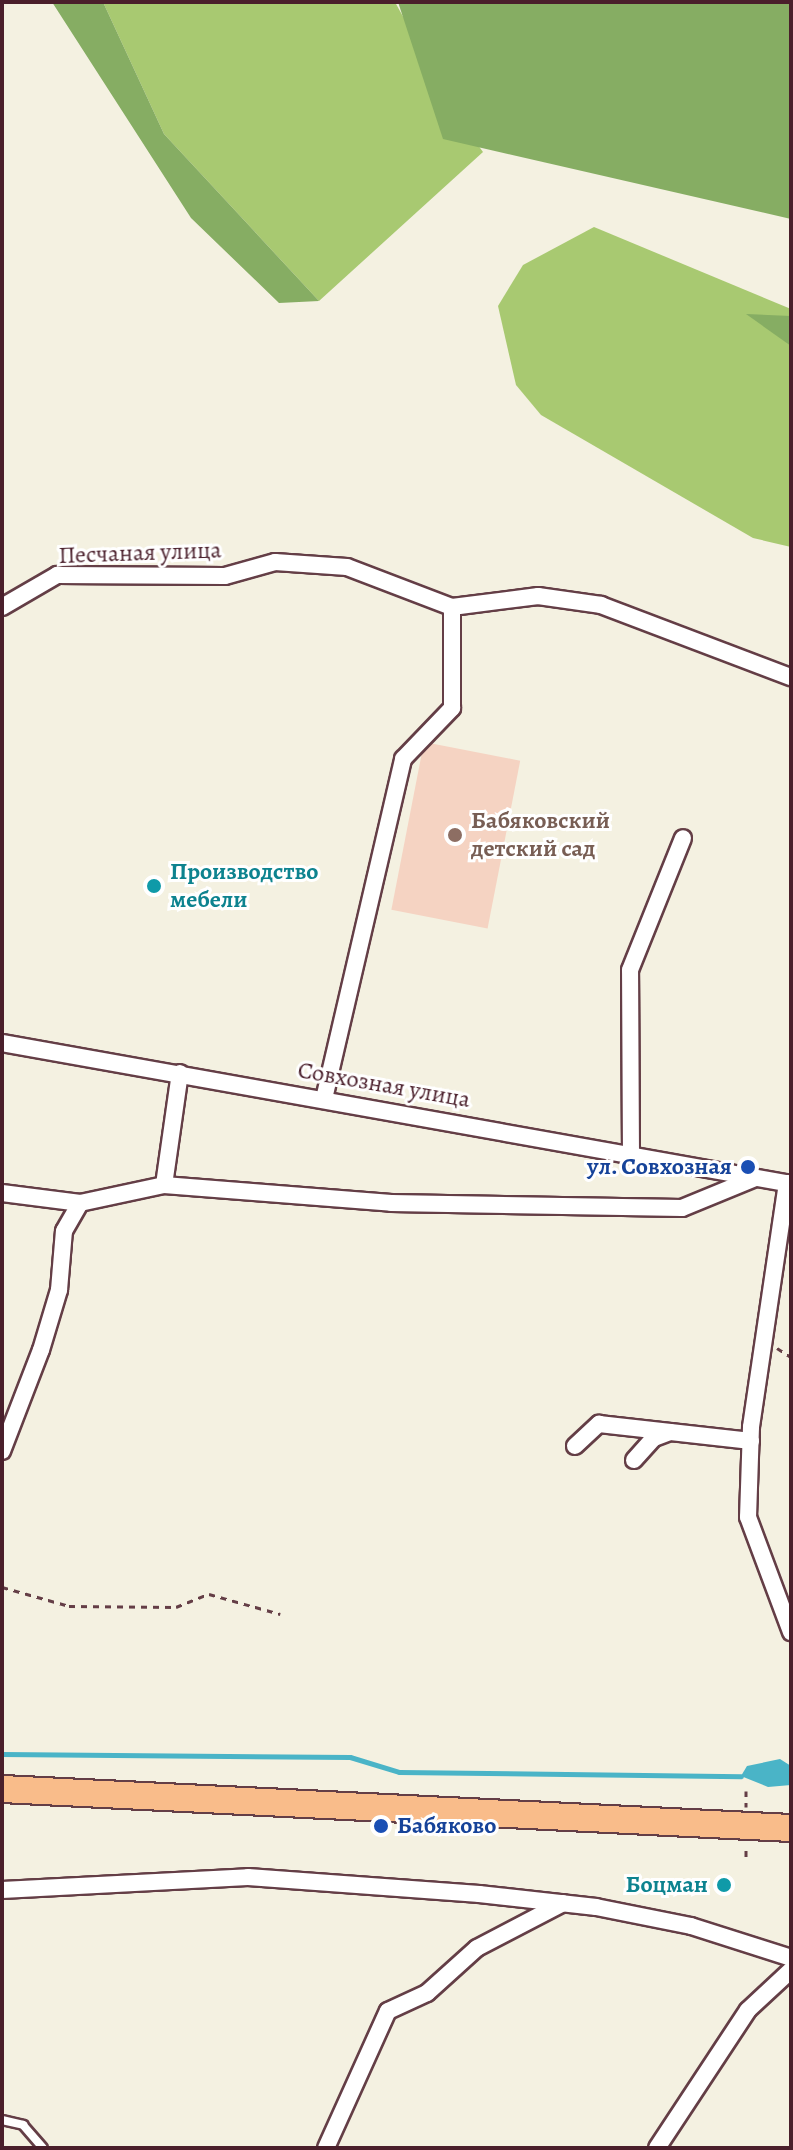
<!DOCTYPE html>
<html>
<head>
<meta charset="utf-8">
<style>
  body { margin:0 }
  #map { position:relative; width:793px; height:2150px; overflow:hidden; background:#f4f1e1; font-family:Alegreya,serif }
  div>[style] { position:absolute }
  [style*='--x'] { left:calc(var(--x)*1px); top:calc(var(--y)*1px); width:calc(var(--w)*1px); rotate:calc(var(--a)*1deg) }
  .built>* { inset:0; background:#f5d3c2; transform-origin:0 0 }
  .green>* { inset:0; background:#a8c971 }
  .forest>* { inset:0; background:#86ad63 }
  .water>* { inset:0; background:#4ab4c7 }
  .stream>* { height:5px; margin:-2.5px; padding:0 2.5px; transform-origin:2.5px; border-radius:2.5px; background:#4ab4c7 }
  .path>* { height:3px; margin-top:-1.5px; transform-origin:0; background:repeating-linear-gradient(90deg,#643e46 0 6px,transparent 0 12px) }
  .roads { filter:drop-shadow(2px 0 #643e46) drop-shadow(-2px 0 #643e46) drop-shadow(0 2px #643e46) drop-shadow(0 -2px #643e46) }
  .service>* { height:8px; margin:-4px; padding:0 4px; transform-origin:4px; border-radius:4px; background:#fff }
  .minor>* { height:16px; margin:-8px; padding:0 8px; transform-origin:8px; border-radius:8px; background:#fff }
  .trunk>* { height:26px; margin:-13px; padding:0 13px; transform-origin:13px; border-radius:13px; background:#f9bc8a }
  .dots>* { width:22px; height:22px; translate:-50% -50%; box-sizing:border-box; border:4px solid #fff; border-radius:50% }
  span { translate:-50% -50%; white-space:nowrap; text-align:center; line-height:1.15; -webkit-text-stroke:6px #fff; paint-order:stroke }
  .street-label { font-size:24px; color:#4a1f2b }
  .education-label { font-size:24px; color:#785e54; font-weight:700 }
  .left { translate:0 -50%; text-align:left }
  .culture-label { font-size:24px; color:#0d838f; font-weight:700 }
  .right { translate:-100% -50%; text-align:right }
  .transit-label { font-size:24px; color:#164399; font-weight:700 }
  .frame { position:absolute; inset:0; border:4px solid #4a1f2b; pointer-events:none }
</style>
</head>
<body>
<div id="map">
  <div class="built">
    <div style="left:424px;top:742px;width:98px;height:171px;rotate:11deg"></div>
  </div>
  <div class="green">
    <div style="clip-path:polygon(103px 2px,395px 2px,459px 119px,483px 152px,319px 301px,164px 134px)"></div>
    <div style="clip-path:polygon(594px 227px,791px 309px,791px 547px,753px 538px,541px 415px,516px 385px,498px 306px,523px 265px)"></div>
  </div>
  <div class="forest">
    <div style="clip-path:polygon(52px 2px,103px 2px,164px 134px,319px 301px,279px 303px,191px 218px)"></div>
    <div style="clip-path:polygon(398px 2px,791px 2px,791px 219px,443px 139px)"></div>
    <div style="clip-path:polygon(746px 314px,791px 316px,791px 346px)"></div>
  </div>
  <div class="water">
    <div style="clip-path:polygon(780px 1759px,791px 1766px,791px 1785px,768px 1787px,741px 1776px,747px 1766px)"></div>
  </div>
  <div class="stream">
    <div style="--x:2;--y:1754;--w:348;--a:0.5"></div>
    <div style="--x:350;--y:1757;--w:51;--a:17"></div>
    <div style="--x:399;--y:1772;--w:342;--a:0.7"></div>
  </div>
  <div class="path">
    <div style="--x:777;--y:1348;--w:17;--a:33"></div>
    <div style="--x:2;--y:1587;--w:70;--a:15.8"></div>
    <div style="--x:69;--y:1606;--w:107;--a:0.5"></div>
    <div style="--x:176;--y:1607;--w:35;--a:-22"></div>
    <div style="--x:209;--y:1594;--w:74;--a:15.7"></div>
    <div style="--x:746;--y:1791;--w:16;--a:90"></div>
    <div style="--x:746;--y:1857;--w:10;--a:-90"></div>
  </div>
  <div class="roads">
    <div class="service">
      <div style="--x:2;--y:2120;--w:22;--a:13"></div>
      <div style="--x:23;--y:2125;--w:30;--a:49"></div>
    </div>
    <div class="minor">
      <div style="--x:2;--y:607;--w:64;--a:-30.2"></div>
      <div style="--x:57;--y:575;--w:168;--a:0.3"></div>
      <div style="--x:225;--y:576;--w:52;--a:-15.6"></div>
      <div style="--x:275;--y:562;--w:72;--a:4"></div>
      <div style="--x:347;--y:567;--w:112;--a:20.9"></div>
      <div style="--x:452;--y:607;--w:87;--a:-7.3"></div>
      <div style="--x:538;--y:596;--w:64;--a:8.1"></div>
      <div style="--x:601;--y:605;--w:203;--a:20.8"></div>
      <div style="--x:2;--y:1043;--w:801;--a:10.13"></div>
      <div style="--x:324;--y:1099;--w:349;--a:-76.9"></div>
      <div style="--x:403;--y:759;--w:71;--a:-46.1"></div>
      <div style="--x:452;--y:708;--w:101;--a:-90"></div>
      <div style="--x:631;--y:1154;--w:184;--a:-90.3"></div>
      <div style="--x:630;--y:970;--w:142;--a:-68.1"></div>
      <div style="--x:787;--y:1183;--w:247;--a:98.4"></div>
      <div style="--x:751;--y:1427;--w:90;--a:91.9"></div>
      <div style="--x:748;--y:1517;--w:123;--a:69.5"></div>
      <div style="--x:164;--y:1185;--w:113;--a:-81.9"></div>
      <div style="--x:2;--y:1193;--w:79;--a:7.3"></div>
      <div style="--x:80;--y:1203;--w:86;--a:-12.1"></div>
      <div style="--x:164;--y:1185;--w:228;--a:4.5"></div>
      <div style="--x:391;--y:1203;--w:291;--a:1"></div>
      <div style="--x:682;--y:1208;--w:79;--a:-22.3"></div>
      <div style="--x:575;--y:1446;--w:33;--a:-43"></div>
      <div style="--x:599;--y:1424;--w:153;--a:6.4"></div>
      <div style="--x:2;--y:1451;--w:108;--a:-68.9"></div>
      <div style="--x:41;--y:1350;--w:63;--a:-73.3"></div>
      <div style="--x:59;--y:1290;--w:59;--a:-85.2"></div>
      <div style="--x:64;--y:1231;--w:32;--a:-60"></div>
      <div style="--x:634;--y:1460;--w:30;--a:-48"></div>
      <div style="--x:654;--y:1438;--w:17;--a:-21"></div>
      <div style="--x:2;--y:1890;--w:246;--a:-3"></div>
      <div style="--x:248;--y:1877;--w:232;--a:4.2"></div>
      <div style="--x:479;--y:1894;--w:118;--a:6.3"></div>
      <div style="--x:596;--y:1907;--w:97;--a:11.3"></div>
      <div style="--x:691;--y:1926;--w:105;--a:17.7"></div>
      <div style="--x:326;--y:2148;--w:150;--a:-65.7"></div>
      <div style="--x:388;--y:2011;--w:43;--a:-24.8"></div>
      <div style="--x:427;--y:1993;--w:67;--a:-42"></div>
      <div style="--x:477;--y:1948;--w:97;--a:-27.6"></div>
      <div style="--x:657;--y:2148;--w:165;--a:-56.6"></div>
      <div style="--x:748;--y:2010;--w:59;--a:-42.9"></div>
    </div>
    <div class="trunk">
      <div style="--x:2;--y:1789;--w:790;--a:2.83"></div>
    </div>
  </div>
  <div class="dots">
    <div style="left:455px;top:835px;background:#8d6e63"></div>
    <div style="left:154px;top:886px;background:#0f9aa8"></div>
    <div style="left:748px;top:1167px;background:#1a4fb4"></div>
    <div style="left:381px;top:1826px;background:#1a4fb4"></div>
    <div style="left:724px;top:1885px;background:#0f9aa8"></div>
  </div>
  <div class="street-label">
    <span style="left:140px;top:553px;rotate:-2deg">Песчаная улица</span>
    <span style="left:384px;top:1085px;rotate:10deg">Совхозная улица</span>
  </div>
  <div class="education-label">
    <span class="left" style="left:471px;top:835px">Бабяковский<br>детский сад</span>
  </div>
  <div class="culture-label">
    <span class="left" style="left:170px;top:886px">Производство<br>мебели</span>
    <span class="right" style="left:708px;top:1885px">Боцман</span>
  </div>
  <div class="transit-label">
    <span class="right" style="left:732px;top:1167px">ул. Совхозная</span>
    <span class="left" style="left:397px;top:1826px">Бабяково</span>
  </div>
  <div class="frame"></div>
</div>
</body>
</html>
